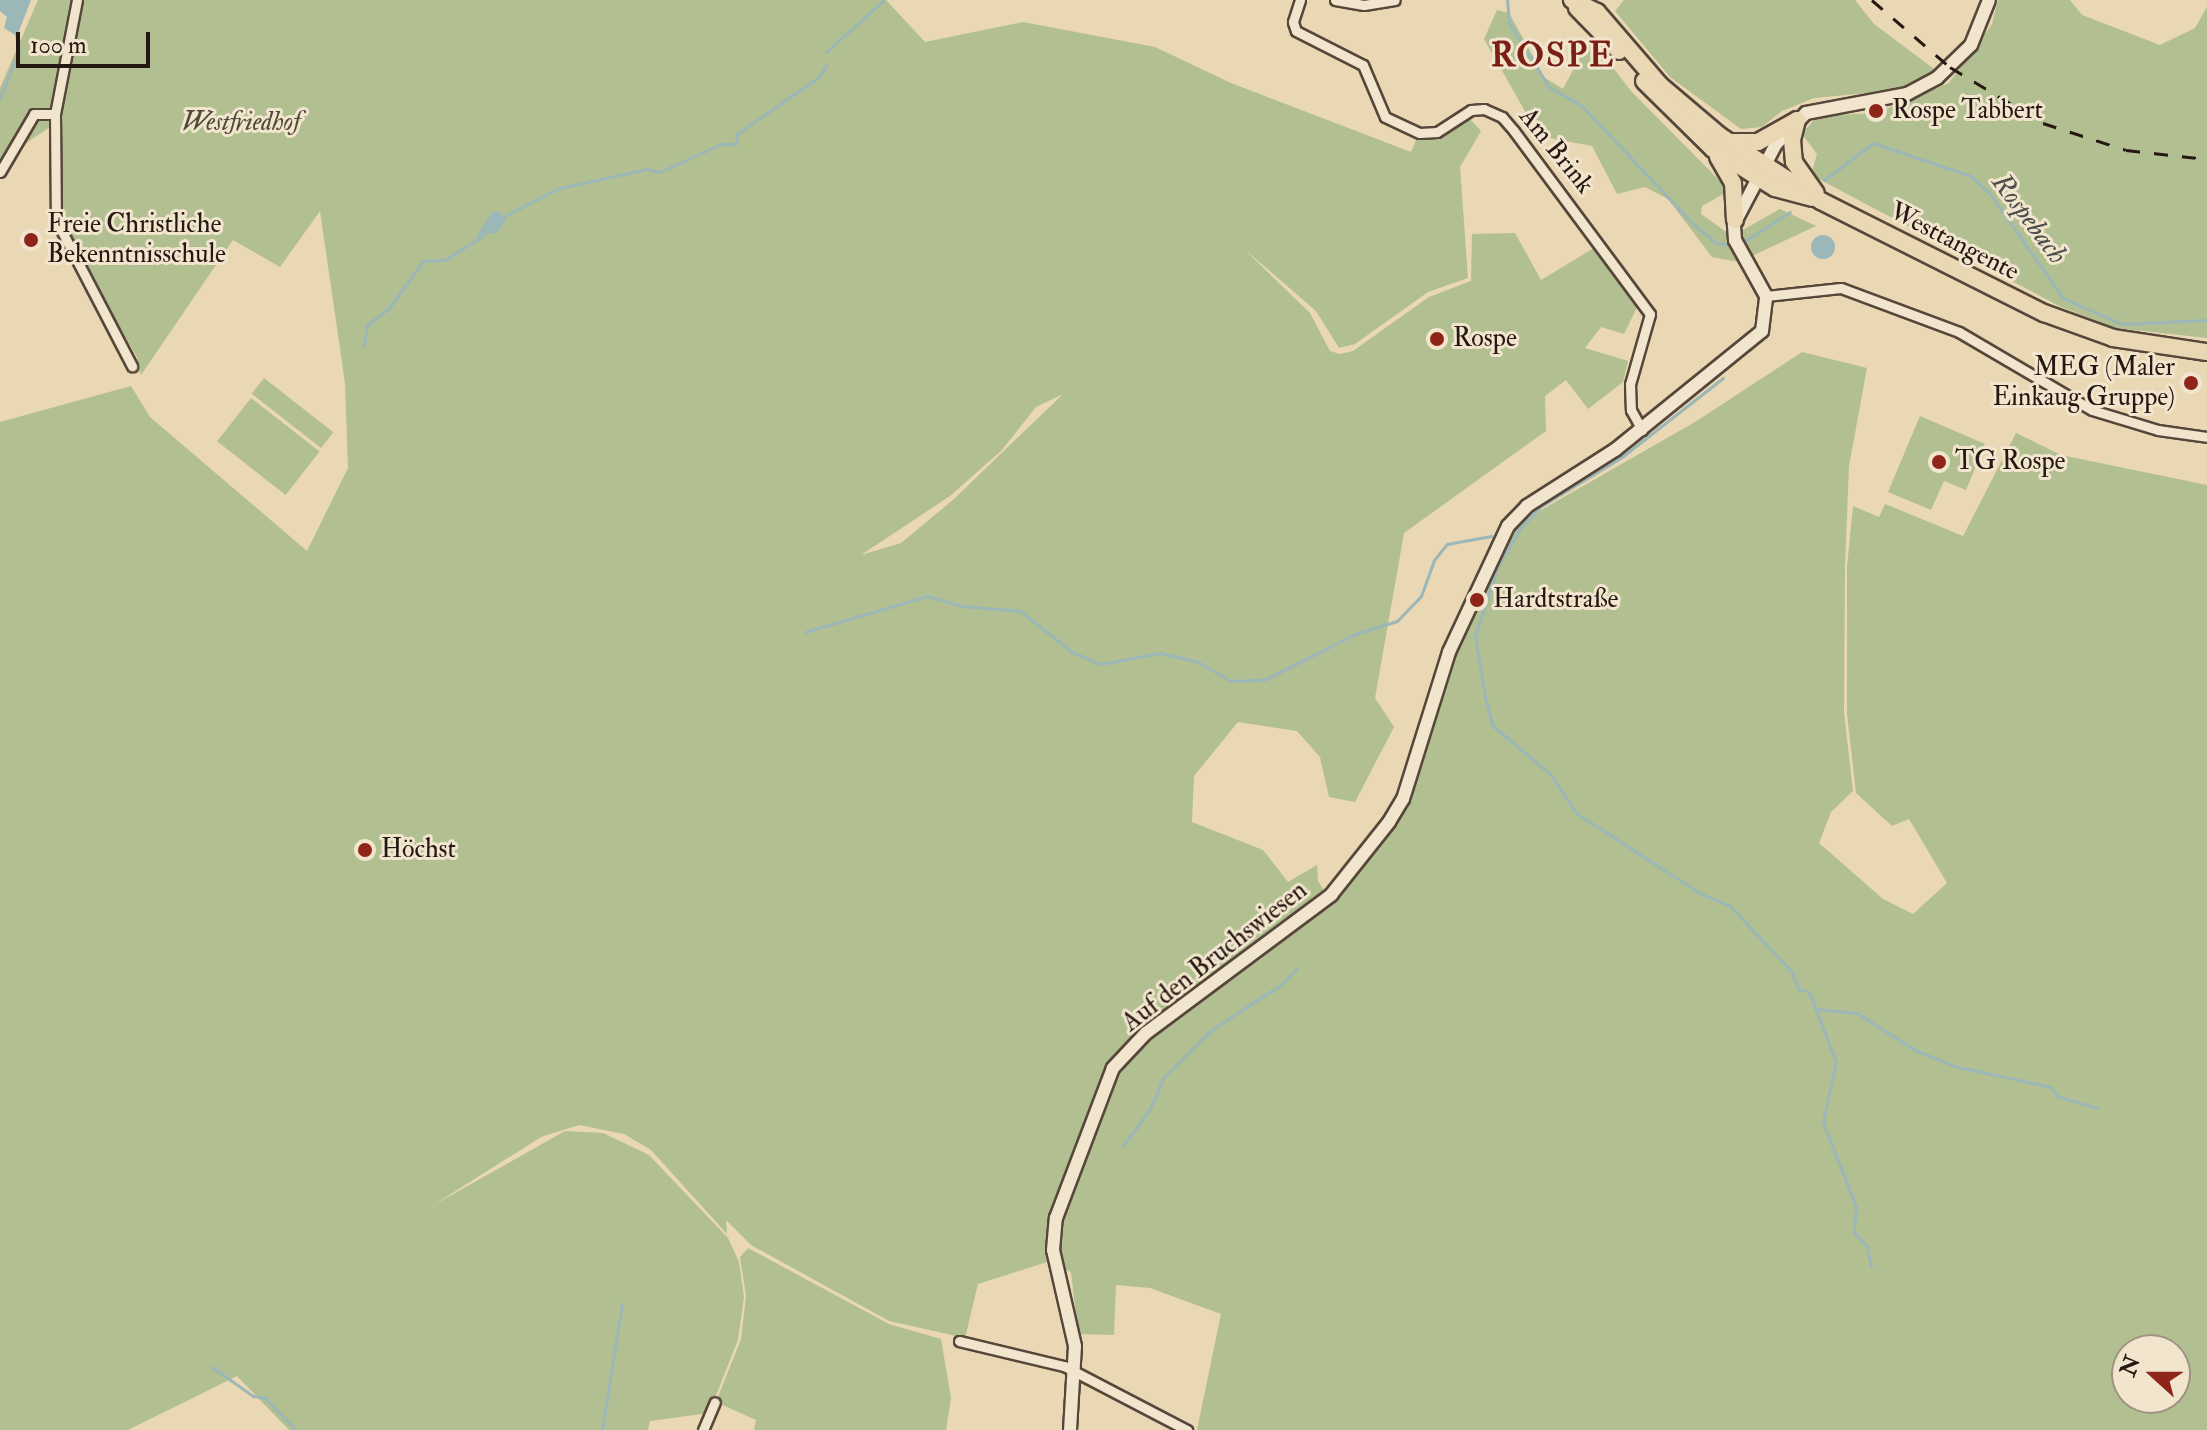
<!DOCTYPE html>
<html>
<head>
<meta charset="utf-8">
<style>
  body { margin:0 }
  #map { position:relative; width:2207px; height:1430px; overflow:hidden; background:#ead7b4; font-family:"IM FELL Double Pica",serif }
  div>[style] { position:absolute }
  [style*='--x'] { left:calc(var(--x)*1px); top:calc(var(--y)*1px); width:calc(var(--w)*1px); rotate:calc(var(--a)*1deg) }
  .green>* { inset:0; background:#b1bf91; transform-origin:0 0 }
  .water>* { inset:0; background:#9bb7b7 }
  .round { border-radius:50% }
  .stream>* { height:3px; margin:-1.5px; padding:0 1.5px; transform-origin:1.5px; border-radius:1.5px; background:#9bb7b7 }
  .roads { filter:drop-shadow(2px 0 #56473a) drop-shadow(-2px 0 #56473a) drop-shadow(0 2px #56473a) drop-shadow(0 -2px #56473a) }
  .minor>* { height:9px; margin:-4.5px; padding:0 4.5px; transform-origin:4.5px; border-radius:4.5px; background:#f1e5ce }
  .tertiary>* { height:12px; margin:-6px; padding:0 6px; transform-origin:6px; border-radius:6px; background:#f1e5ce }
  .primary>* { height:16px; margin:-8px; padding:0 8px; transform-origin:8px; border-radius:8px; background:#ead7b4 }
  .rail>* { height:3px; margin-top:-1.5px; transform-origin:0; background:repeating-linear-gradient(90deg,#251711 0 14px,transparent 0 28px) }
  .dots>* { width:22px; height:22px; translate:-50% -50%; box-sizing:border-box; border:4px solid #f1e5ce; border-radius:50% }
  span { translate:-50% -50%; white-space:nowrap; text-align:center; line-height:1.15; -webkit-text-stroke:6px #f1e5ce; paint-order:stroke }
  .poi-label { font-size:26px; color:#251711 }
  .left { translate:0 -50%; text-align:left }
  .right { translate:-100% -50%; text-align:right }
  .park-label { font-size:26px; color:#4f4937; font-style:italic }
  .street-label { font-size:26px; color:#251711 }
  .water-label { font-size:28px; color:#4e4f4b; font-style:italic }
  .district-label { font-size:34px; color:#7a1f14; font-weight:700; letter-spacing:2px }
  .north { position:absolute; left:2111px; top:1334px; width:80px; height:80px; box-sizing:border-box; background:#f1e5ce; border:2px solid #9f9382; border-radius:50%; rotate:291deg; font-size:22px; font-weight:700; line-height:32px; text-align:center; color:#251711 }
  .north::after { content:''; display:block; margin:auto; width:28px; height:36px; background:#8f2418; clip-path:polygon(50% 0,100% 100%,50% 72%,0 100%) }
  .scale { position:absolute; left:16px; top:32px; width:134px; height:36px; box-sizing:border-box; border:4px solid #251711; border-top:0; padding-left:10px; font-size:24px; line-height:28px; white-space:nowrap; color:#251711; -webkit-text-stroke:6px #f1e5ce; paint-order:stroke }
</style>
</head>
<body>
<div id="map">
  <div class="green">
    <div style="clip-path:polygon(evenodd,38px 0,886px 0,925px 42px,1023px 22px,1155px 47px,1231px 83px,1411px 152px,1418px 136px,1440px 136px,1468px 117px,1481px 131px,1460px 167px,1468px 278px,1428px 292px,1355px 344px,1339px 348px,1316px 311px,1243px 248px,1310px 313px,1330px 351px,1340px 354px,1353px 351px,1429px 297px,1471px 281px,1472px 234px,1515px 233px,1541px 280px,1599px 245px,1640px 301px,1624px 334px,1601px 327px,1585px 348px,1628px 361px,1623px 382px,1588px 409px,1566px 380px,1545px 396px,1546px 431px,1404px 533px,1375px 698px,1394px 727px,1355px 802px,1329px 797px,1320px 757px,1297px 731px,1238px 722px,1194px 776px,1192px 822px,1263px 850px,1288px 882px,1317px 865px,1318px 881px,1331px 901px,1404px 808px,1459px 645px,1495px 563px,1522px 521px,1695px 422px,1802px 352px,1867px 368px,1849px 466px,1845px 566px,1844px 712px,1853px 791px,1831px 812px,1819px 843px,1883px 899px,1913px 914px,1947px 883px,1909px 819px,1892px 826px,1856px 793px,1847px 714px,1847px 567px,1853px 506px,1879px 517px,1885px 504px,1963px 536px,2016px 433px,2061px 455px,2207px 485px,2207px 1430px,1197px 1430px,1221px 1314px,1150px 1288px,1116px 1285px,1114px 1335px,1078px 1334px,1071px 1272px,1047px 1262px,978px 1284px,965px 1338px,889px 1321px,751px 1245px,726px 1220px,727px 1234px,651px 1150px,624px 1134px,579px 1125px,541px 1137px,432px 1206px,565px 1131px,603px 1133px,649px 1155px,728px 1238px,739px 1262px,744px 1297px,738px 1340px,709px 1413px,650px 1421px,648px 1430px,289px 1430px,237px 1376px,128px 1430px,0 1430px,0 422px,131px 386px,150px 417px,307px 551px,348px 468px,345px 383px,320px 211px,280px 267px,233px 240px,141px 375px,137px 357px,58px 219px,58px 122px,0 160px,0 88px,38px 0,1063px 394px,954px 499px,901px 543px,861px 555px,950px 496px,1001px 451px,1036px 407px,1063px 394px,38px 0,2127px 1350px,2175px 1350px,2175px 1398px,2127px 1398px,2127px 1350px)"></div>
    <div style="clip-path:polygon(1624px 0,1855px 0,1874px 24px,1934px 69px,1923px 80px,1889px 91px,1814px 98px,1782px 111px,1762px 127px,1741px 129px,1670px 77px,1615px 11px)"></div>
    <div style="clip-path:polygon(1998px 0,2070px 0,2082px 15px,2160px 45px,2195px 28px,2207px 7px,2207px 338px,2115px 328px,2059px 306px,1811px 175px,1817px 154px,1802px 134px,1817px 116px,1876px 113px,1949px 83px,1992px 24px)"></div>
    <div style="clip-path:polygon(1497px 10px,1509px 13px,1545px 78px,1563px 89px,1590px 38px,1631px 91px,1721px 182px,1725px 193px,1702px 206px,1701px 214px,1732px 236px,1780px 209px,1816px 226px,1739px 262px,1712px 257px,1668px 199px,1645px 187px,1617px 194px,1592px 146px,1539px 136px,1484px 39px)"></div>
    <div style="left:264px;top:378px;width:88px;height:20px;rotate:38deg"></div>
    <div style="left:251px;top:398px;width:87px;height:55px;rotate:38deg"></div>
    <div style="clip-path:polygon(1920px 416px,1985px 444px,1966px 490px,1944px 481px,1931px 510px,1888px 492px)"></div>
    <div style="clip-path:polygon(748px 1248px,889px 1324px,941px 1339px,951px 1398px,946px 1430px,754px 1430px,756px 1420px,716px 1402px,741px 1339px,746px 1296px,740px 1257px)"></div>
  </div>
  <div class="water">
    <div style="clip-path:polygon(0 0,31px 0,17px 36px,4px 28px,7px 17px,0 11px)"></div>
    <div style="clip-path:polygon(499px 211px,506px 220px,496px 234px,488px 233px,479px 242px,477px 236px,492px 212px)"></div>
    <div class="round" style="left:1811px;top:235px;width:24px;height:24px"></div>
  </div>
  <div class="stream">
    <div style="--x:1507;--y:0;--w:23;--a:85"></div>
    <div style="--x:1509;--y:23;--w:75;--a:58"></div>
    <div style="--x:1549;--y:87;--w:39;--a:30"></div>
    <div style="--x:1583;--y:107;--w:162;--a:46.8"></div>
    <div style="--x:1694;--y:225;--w:28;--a:39"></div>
    <div style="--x:1716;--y:243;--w:18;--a:6"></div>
    <div style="--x:826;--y:52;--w:78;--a:-41.9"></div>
    <div style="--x:0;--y:98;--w:52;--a:-68.4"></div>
    <div style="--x:19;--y:50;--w:16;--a:-101"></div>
    <div style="--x:1824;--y:180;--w:61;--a:-37.1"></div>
    <div style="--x:1873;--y:143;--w:103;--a:18.6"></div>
    <div style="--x:1971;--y:176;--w:26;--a:43"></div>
    <div style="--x:1990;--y:194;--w:127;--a:54.9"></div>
    <div style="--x:2063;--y:298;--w:64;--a:23.8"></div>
    <div style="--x:2122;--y:324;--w:85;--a:-2.7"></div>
    <div style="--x:503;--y:217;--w:63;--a:-27.4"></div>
    <div style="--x:559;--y:188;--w:90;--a:-12.2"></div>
    <div style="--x:647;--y:169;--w:13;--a:13"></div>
    <div style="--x:660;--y:172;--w:67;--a:-24.7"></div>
    <div style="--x:721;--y:144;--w:15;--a:0"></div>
    <div style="--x:736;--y:144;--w:10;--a:-84"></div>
    <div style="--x:737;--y:134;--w:101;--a:-34.9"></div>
    <div style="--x:820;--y:76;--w:13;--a:-61"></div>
    <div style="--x:1742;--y:243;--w:57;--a:-32.9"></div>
    <div style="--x:364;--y:346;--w:21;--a:-82"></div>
    <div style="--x:367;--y:325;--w:28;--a:-38"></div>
    <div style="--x:389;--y:308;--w:58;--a:-54.1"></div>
    <div style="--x:423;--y:261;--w:22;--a:-3"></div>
    <div style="--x:445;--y:260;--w:40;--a:-32.9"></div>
    <div style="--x:1723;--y:378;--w:128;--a:142"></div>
    <div style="--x:1622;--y:457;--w:95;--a:148.8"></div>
    <div style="--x:1541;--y:506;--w:33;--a:133"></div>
    <div style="--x:1519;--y:530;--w:42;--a:120.3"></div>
    <div style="--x:1498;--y:566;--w:74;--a:108.2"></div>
    <div style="--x:1475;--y:636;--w:62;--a:80.7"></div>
    <div style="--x:1485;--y:697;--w:30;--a:75"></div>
    <div style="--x:1493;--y:726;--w:76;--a:40.2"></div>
    <div style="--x:1551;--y:775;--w:45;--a:56.7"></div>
    <div style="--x:1576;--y:813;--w:145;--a:32.9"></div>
    <div style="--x:1698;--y:892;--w:36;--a:24"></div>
    <div style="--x:1731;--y:907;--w:88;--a:46.8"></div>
    <div style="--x:1791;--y:971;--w:20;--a:66"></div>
    <div style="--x:1799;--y:989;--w:10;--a:17"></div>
    <div style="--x:1809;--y:992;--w:75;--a:68.9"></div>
    <div style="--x:1836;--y:1062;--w:61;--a:102.2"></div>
    <div style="--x:1823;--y:1122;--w:91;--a:68.8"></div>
    <div style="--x:1856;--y:1207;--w:25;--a:95"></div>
    <div style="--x:1854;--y:1232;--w:20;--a:49"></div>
    <div style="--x:1867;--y:1247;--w:19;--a:78"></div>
    <div style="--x:805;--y:632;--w:127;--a:-16.4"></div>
    <div style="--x:927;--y:596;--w:36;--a:16"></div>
    <div style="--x:962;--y:606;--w:58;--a:4.9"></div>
    <div style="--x:1020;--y:611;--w:66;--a:38.3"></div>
    <div style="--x:1072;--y:652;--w:30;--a:23"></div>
    <div style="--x:1100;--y:664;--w:61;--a:-10.4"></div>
    <div style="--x:1160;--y:653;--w:39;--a:13"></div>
    <div style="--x:1198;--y:662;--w:38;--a:30"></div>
    <div style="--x:1231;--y:681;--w:33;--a:-2"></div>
    <div style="--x:1264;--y:680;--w:102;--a:-26.8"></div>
    <div style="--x:1355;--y:634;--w:44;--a:-17.2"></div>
    <div style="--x:1397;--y:621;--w:35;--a:-46"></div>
    <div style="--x:1421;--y:596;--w:38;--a:-70"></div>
    <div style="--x:1434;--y:560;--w:21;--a:-51"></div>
    <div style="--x:1447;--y:544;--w:45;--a:-10.3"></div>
    <div style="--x:1816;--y:1009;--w:41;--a:5.6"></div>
    <div style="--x:1857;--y:1013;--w:69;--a:32.5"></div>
    <div style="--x:1915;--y:1050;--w:42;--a:22.3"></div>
    <div style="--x:1954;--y:1066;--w:99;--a:12.2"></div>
    <div style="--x:2051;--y:1087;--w:11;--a:56"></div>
    <div style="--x:2057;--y:1096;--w:42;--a:16.7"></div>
    <div style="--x:1123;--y:1146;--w:46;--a:-53.9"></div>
    <div style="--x:1150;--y:1109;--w:34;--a:-67"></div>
    <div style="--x:1163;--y:1078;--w:66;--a:-45"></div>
    <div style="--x:1210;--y:1031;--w:86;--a:-33.1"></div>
    <div style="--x:1282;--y:984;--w:22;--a:-47"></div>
    <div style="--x:212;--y:1367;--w:50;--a:35.3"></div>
    <div style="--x:253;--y:1396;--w:12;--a:9"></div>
    <div style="--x:265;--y:1398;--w:45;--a:45.9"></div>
    <div style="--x:602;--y:1430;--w:128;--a:-81"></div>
  </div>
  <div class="roads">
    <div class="minor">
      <div style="--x:1300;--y:0;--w:23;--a:108"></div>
      <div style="--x:1293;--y:22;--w:9;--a:72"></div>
      <div style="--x:1296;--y:31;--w:75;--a:26.9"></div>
      <div style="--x:1363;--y:65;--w:56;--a:67.1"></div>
      <div style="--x:1385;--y:117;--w:38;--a:25"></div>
      <div style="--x:1420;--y:133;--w:17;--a:-3"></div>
      <div style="--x:1437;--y:132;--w:40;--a:-32.9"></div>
      <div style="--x:1471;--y:110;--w:13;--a:-4"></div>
      <div style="--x:1484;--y:109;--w:20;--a:24"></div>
      <div style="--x:1502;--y:117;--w:18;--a:49"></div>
      <div style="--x:1514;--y:131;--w:228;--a:53.4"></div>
      <div style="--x:1650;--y:314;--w:73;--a:105.9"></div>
      <div style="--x:1630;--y:384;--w:26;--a:88"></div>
      <div style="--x:1631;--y:410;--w:23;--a:61"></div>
      <div style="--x:1335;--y:0;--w:29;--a:10"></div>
      <div style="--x:1364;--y:5;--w:31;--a:-9"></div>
      <div style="--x:55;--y:114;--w:116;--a:-79.1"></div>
      <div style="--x:0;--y:172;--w:67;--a:-59.6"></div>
      <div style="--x:34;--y:114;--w:21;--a:0"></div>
      <div style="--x:55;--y:114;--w:106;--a:89.5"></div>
      <div style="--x:56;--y:220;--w:165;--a:62.5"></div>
      <div style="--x:1766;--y:296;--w:75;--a:-6.1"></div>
      <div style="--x:1841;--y:288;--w:126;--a:20.4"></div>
      <div style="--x:1959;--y:332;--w:154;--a:30.4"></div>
      <div style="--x:2092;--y:410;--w:69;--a:16.9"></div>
      <div style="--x:2158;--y:430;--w:49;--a:8.1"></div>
      <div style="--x:959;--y:1341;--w:108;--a:13.4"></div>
      <div style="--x:1064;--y:1366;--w:139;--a:27.5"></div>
      <div style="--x:703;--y:1430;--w:30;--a:-67"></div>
    </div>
    <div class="tertiary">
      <div style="--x:1070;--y:1430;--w:84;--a:-86.6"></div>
      <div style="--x:1075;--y:1346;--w:98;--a:-102.9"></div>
      <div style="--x:1053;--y:1250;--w:32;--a:-85"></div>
      <div style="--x:1056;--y:1218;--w:160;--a:-69.2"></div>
      <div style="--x:1113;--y:1068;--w:48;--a:-46.7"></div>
      <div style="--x:1146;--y:1033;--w:231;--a:-36.7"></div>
      <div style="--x:1331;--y:895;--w:93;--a:-51.5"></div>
      <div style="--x:1389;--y:822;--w:27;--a:-59"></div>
      <div style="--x:1403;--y:799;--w:154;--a:-72.6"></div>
      <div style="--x:1449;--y:652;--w:139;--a:-64.9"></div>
      <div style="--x:1508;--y:526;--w:28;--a:-46"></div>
      <div style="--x:1527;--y:506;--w:104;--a:-32.5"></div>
      <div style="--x:1615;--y:450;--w:189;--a:-39"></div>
      <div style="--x:1762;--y:331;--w:35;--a:-83"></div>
      <div style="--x:1766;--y:296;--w:64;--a:-119"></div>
      <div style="--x:1735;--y:240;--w:16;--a:-94"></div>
      <div style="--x:1734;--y:224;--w:90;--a:-62.3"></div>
      <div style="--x:1776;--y:144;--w:43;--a:-45.9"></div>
      <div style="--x:1806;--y:113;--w:103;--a:-10.7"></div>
      <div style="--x:1907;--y:94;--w:34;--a:-28"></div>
      <div style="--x:1937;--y:78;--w:47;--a:-44.1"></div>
      <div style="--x:1971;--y:45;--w:48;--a:-68.2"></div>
    </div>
    <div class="primary">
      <div style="--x:1572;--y:0;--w:28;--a:26"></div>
      <div style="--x:1597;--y:12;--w:96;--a:49.2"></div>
      <div style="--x:1660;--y:85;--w:79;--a:40.4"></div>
      <div style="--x:1720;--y:136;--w:120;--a:32.8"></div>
      <div style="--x:1821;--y:201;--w:250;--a:26.7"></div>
      <div style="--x:2044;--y:313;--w:73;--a:19.9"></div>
      <div style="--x:2113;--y:338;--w:95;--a:8.5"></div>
      <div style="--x:1577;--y:8;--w:60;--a:45.7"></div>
      <div style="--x:1644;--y:81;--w:97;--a:44.6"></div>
      <div style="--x:1713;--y:149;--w:73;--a:32.2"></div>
      <div style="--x:1775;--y:188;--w:38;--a:15"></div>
      <div style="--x:1797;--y:120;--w:21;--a:104"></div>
      <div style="--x:1792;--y:140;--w:22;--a:85"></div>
      <div style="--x:1794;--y:162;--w:38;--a:55"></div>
      <div style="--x:1733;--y:142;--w:25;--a:0"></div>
      <div style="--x:1758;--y:142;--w:45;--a:-29.4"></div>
      <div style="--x:1718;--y:157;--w:30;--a:60"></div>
      <div style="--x:1733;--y:183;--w:37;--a:87"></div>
    </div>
  </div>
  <div class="rail">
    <div style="--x:1872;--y:0;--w:103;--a:40.7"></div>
    <div style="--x:1950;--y:67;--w:109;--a:31.1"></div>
    <div style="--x:2043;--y:123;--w:87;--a:18"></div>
    <div style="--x:2126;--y:150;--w:81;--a:6.3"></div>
  </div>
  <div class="dots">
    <div style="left:1876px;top:111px;background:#8f2418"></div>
    <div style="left:31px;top:240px;background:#8f2418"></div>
    <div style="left:1437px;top:339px;background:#8f2418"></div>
    <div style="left:2191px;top:383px;background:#8f2418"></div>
    <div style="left:1939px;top:462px;background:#8f2418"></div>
    <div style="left:1477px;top:600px;background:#8f2418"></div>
    <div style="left:365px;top:850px;background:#8f2418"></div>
  </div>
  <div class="poi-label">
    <span class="left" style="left:1892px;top:111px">Rospe Tabbert</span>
    <span class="left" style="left:47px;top:240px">Freie Christliche<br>Bekenntnisschule</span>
    <span class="left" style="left:1453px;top:339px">Rospe</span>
    <span class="right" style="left:2175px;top:383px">MEG (Maler<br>Einkaug Gruppe)</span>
    <span class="left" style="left:1955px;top:462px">TG Rospe</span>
    <span class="left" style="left:1493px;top:600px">Hardtstraße</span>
    <span class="left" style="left:381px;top:850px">Höchst</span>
  </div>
  <div class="park-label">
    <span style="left:241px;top:123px">Westfriedhof</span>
  </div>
  <div class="street-label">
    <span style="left:1556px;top:151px;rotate:51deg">Am Brink</span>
    <span style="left:1954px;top:242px;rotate:27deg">Westtangente</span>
    <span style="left:1215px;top:957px;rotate:-38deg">Auf den Bruchswiesen</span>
  </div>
  <div class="water-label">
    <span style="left:2029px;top:219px;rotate:53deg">Rospebach</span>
  </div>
  <div class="district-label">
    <span style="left:1553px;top:56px">ROSPE</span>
  </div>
  <div class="north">N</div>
  <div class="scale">100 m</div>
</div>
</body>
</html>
